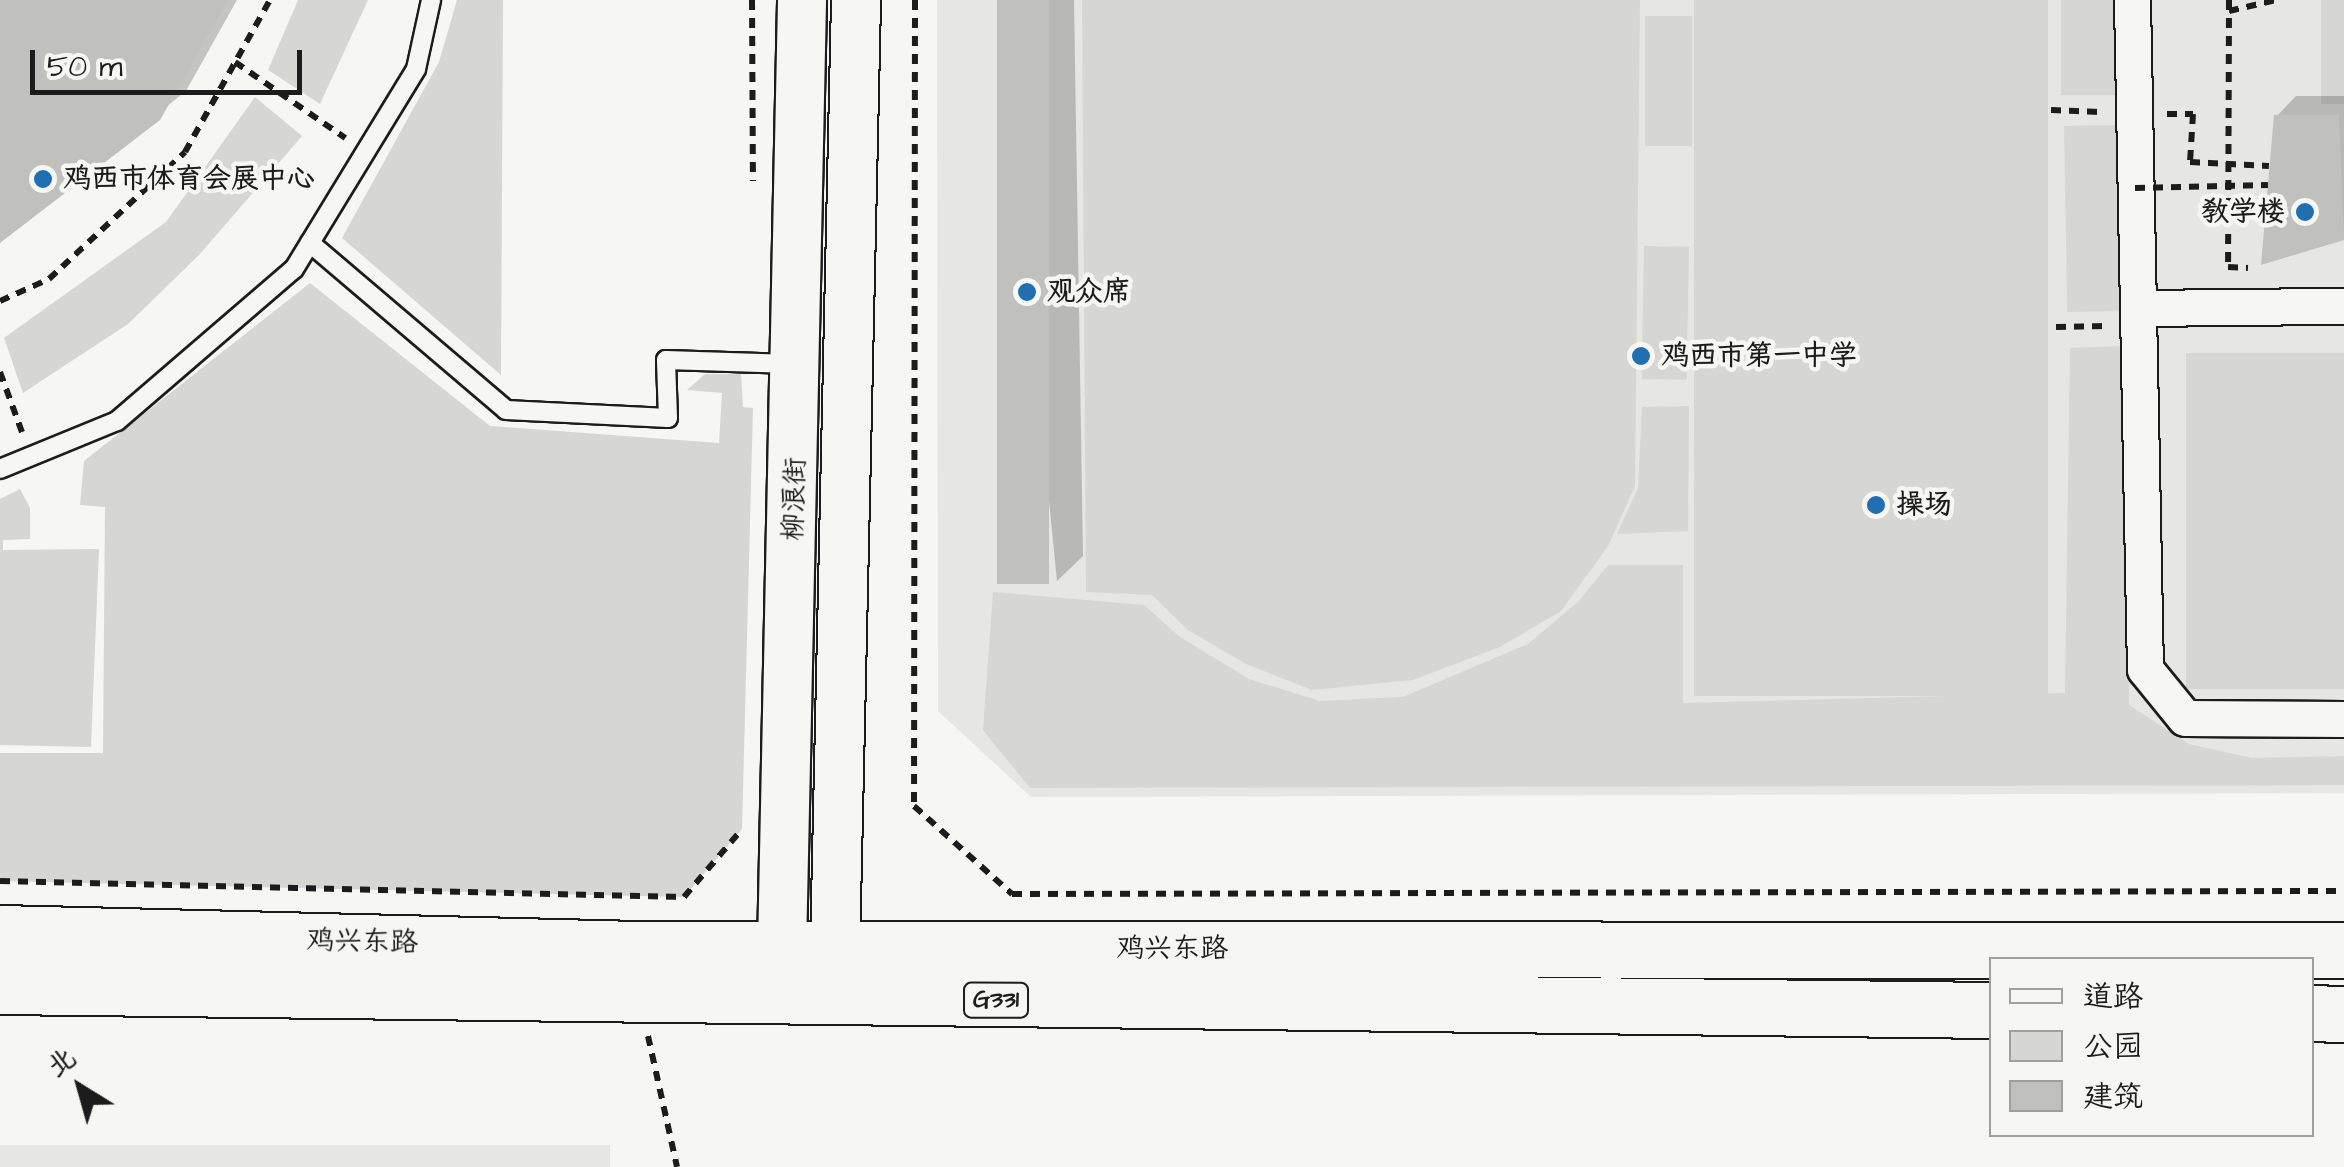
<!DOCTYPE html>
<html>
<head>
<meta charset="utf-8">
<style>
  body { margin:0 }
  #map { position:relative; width:2344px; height:1167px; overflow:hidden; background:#f6f6f2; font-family:"Architects Daughter","LXGW WenKai TC",sans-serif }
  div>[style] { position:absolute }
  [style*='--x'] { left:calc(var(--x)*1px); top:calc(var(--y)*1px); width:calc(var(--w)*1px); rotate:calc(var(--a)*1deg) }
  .built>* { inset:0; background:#e6e6e2; transform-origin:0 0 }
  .green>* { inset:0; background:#d6d6d2; transform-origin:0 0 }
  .shadow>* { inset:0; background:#0003 }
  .building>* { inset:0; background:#c0c0bd; transform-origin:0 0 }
  .path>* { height:6px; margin-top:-3px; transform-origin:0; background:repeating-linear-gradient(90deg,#1c1c1c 0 10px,transparent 0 18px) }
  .roads { filter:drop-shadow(2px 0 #1c1c1c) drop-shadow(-2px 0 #1c1c1c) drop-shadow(0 2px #1c1c1c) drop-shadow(0 -2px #1c1c1c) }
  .service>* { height:18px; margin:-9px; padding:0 9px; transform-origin:9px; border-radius:9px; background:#f6f6f2 }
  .minor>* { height:35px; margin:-17.5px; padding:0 17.5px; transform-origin:17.5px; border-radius:17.5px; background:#f6f6f2 }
  .secondary>* { height:48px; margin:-24px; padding:0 24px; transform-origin:24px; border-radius:24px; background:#f6f6f2 }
  .trunk>* { height:55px; margin:-27.5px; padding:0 27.5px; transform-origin:27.5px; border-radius:27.5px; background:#f6f6f2 }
  .path-bridge>* { height:6px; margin-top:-3px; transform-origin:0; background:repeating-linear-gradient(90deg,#1c1c1c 0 10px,transparent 0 18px) }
  .dots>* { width:28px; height:28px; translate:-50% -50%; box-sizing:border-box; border:5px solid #f6f6f2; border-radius:50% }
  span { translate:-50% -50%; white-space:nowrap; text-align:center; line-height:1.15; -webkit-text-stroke:9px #f6f6f2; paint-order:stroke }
  .shield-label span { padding:2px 8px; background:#f6f6f2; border:2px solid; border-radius:8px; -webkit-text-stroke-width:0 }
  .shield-label { font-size:25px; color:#1c1c1c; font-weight:700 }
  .poi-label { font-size:28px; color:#1c1c1c; font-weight:700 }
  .left { translate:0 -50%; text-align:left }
  .right { translate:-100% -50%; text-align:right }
  .street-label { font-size:28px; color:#1c1c1c }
  .legend { position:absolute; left:1989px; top:957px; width:325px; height:180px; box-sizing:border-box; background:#f6f6f2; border:2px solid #9f9f9c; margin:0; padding:12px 18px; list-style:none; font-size:30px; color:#1c1c1c }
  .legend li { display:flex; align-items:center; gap:20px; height:50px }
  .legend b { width:50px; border:2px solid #9f9f9c }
  .north { position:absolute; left:30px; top:1037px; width:100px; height:100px; -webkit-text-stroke:8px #f6f6f2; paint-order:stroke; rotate:323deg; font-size:28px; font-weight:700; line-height:40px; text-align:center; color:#1c1c1c }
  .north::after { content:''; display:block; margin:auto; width:35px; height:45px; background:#1c1c1c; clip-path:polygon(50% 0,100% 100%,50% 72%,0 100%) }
  .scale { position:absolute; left:30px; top:50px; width:272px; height:45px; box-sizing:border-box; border:5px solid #1c1c1c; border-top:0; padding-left:12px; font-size:30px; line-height:35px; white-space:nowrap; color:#1c1c1c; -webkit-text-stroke:8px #f6f6f2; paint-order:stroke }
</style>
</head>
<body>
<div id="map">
  <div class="built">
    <div style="clip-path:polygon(937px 0,2344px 0,2344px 793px,1031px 797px,938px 711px)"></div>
    <div style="left:0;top:1145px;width:610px;height:22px"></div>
  </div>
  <div class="green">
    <div style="clip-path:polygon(298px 0,368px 0,320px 104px,268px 70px)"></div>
    <div style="clip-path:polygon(457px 0,503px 0,501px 375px,342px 238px,439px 62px)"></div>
    <div style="clip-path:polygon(1082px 0,1640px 0,1635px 486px,1608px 546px,1561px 611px,1500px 647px,1413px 680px,1312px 690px,1246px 664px,1188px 630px,1152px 595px,1086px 592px)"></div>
    <div style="left:1694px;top:0;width:354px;height:696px"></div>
    <div style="left:2061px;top:0;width:61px;height:95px"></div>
    <div style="left:2321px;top:0;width:23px;height:104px"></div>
    <div style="left:1692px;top:16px;width:130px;height:47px;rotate:90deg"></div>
    <div style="clip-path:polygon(255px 97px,302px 136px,200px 254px,128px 324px,23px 393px,4px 338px,166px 222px)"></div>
    <div style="left:2123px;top:125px;width:186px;height:59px;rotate:89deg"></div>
    <div style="left:1644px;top:246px;width:45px;height:133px;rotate:1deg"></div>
    <div style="clip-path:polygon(310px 283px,490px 426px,719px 443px,722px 393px,687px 390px,705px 374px,741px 374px,743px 407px,753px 408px,742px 829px,684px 897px,0 881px,0 753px,103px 753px,105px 507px,80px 505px,84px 461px)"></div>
    <div style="clip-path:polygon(2127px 346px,2129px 705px,2189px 744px,2252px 758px,2344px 756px,2344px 785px,1030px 788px,983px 730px,993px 592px,1144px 605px,1180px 637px,1249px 679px,1320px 701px,1403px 697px,1528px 644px,1579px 601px,1608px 565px,1683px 565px,1683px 703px,2065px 693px,2070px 348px)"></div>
    <div style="left:2344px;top:353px;width:336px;height:158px;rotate:90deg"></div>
    <div style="clip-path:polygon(1689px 406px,1688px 531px,1617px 534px,1638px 488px,1642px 407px)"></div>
    <div style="clip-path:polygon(20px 489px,30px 508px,30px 539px,3px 540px,3px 550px,99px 549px,91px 747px,0 745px,0 499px)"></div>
  </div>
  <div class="shadow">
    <div style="clip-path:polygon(0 0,237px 0,186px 91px,0 240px)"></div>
    <div style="clip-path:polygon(999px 0,1074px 0,1083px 556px,1057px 581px)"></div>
    <div style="clip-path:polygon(2296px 96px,2344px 96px,2344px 237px,2264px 262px,2276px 117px)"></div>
  </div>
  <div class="building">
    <div style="clip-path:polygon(0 0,228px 0,160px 120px,0 243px)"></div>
    <div style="left:997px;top:0;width:52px;height:584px"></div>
    <div style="clip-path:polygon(2274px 115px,2339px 115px,2344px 240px,2261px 265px)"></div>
  </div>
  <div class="path">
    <div style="--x:752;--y:0;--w:181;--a:89.7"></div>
    <div style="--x:915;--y:0;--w:806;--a:90.07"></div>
    <div style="--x:914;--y:806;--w:132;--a:41.9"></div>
    <div style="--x:1012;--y:894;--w:1332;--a:-0.13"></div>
    <div style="--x:2229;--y:0;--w:267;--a:90.2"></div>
    <div style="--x:2228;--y:267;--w:20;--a:3"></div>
    <div style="--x:2229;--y:11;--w:48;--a:-13.2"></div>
    <div style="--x:235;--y:62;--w:134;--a:34.6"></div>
    <div style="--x:2051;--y:110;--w:49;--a:2.3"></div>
    <div style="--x:2167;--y:114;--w:26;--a:0"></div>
    <div style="--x:2193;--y:114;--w:48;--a:93.6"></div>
    <div style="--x:2190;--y:162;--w:79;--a:2.9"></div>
    <div style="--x:0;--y:301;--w:54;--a:-24.2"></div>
    <div style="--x:49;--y:279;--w:186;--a:-43"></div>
    <div style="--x:185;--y:152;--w:174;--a:-60.8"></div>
    <div style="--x:2056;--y:327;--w:51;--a:-1.1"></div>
    <div style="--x:0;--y:372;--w:64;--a:69.9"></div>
    <div style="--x:0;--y:881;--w:684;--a:1.34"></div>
    <div style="--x:684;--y:897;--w:89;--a:-49.5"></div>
    <div style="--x:648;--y:1036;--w:134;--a:77.5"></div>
  </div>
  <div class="roads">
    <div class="service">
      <div style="--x:310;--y:243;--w:257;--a:40.4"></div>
      <div style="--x:506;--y:410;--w:162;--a:2.8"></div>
      <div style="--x:668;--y:418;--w:58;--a:-92"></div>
      <div style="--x:666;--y:360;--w:126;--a:1.8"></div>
      <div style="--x:0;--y:469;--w:126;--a:-22.3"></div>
      <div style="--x:117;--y:421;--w:233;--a:-40.7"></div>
      <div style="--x:294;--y:269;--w:234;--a:-58.6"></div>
      <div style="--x:416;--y:69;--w:71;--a:-77.7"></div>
    </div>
    <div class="minor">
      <div style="--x:2132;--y:0;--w:669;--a:88.89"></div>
      <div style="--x:2145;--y:669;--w:63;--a:50.8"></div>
      <div style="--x:2185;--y:718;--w:159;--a:0.4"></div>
      <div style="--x:2138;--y:308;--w:206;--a:-0.6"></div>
    </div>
    <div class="secondary">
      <div style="--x:813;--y:979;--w:37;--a:-54"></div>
      <div style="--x:835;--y:949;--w:949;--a:-88.73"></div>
      <div style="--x:795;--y:982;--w:35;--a:-112"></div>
      <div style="--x:782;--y:949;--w:949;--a:-88.79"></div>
    </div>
    <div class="trunk">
      <div style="--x:0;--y:933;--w:637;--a:1.44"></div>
      <div style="--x:637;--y:949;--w:1707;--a:0.03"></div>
      <div style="--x:0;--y:986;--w:1992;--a:0.69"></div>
      <div style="--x:2312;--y:1013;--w:32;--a:2"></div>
    </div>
  </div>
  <div class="path-bridge">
    <div style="--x:2135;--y:188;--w:133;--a:-1.3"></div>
  </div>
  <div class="dots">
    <div style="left:43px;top:179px;background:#1f6fb2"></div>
    <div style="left:2305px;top:212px;background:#1f6fb2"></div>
    <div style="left:1027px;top:292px;background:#1f6fb2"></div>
    <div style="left:1641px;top:356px;background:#1f6fb2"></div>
    <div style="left:1876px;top:505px;background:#1f6fb2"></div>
  </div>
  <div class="shield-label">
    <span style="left:996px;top:1000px">G331</span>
  </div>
  <div class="poi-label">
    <span class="left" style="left:63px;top:179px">鸡西市体育会展中心</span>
    <span class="right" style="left:2285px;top:212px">教学楼</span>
    <span class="left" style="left:1047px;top:292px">观众席</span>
    <span class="left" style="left:1661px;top:356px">鸡西市第一中学</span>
    <span class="left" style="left:1896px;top:505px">操场</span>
  </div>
  <div class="street-label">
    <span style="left:795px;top:499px;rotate:-88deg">柳浪街</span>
    <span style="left:362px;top:942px;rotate:1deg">鸡兴东路</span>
    <span style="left:1172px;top:949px">鸡兴东路</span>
  </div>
  <ul class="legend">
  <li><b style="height:12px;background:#f6f6f2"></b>道路</li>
  <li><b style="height:28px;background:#d6d6d2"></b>公园</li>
  <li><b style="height:28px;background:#c0c0bd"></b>建筑</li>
  </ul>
  <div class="north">北</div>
  <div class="scale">50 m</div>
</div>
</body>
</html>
